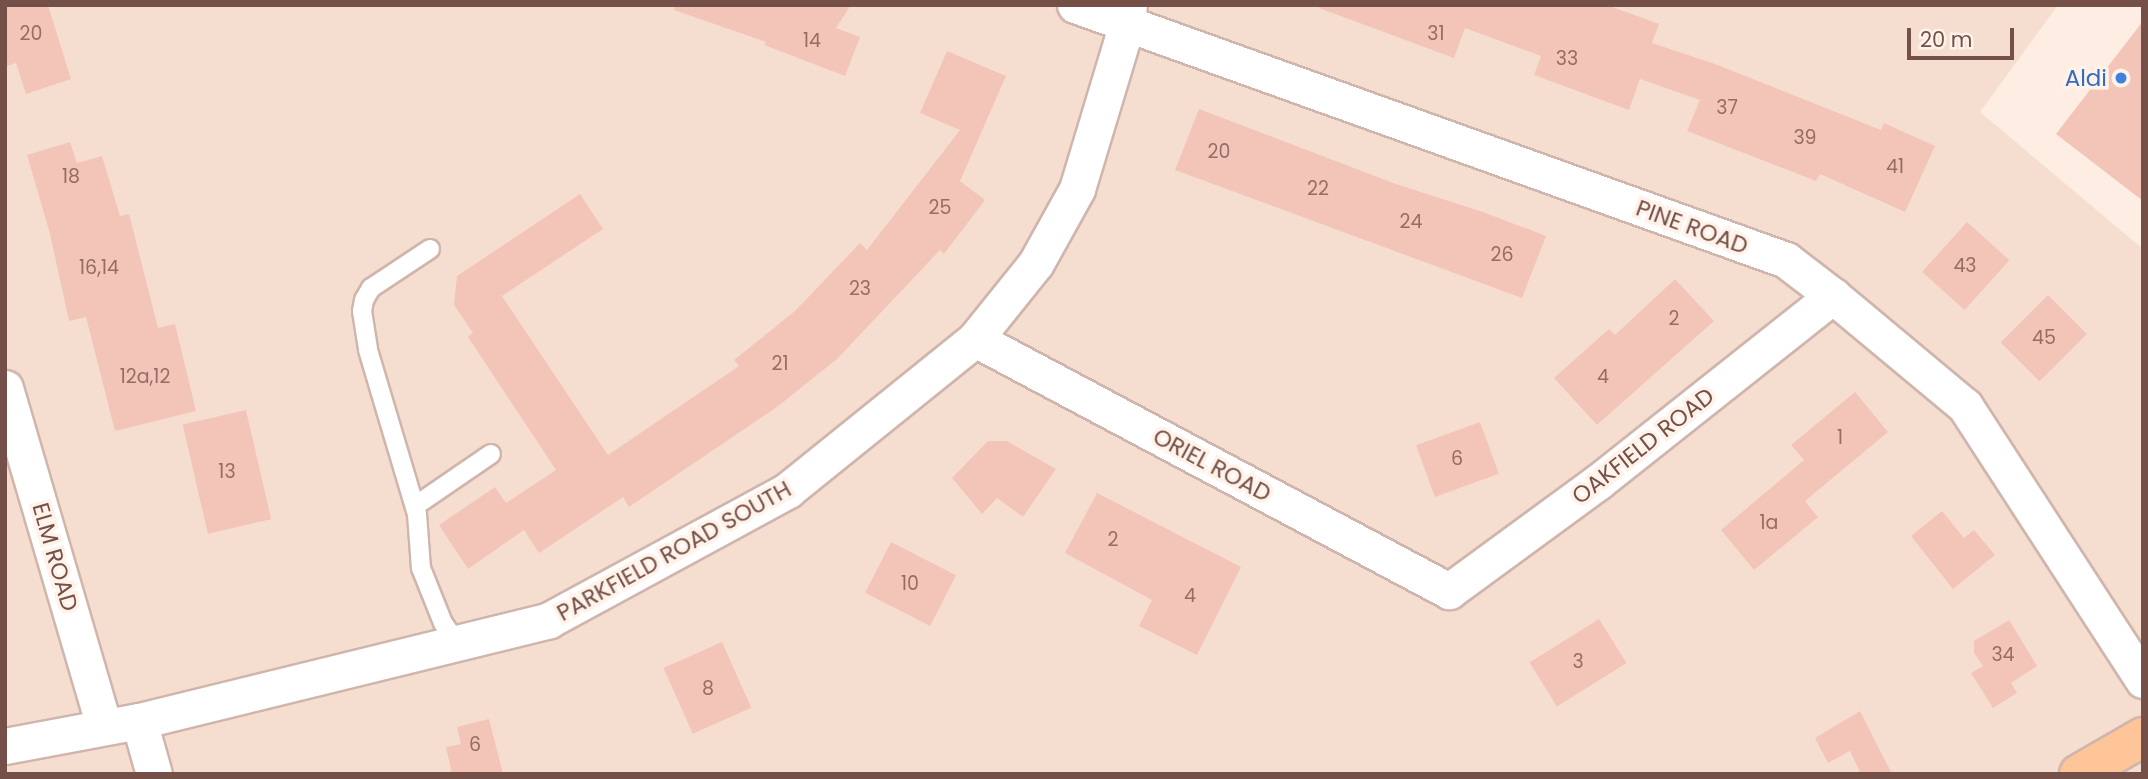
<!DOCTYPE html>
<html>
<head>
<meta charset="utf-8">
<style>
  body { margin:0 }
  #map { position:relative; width:2148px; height:779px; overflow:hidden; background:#fdede2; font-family:Poppins,sans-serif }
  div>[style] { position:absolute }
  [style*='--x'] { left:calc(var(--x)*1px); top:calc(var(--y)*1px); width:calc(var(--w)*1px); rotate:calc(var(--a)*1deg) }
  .residential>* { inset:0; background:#f5ded0 }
  .building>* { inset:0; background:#f3c5b9; transform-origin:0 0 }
  .roads { filter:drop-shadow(2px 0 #d0b5ac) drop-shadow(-2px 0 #d0b5ac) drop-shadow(0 2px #d0b5ac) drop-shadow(0 -2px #d0b5ac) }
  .service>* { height:18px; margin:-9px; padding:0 9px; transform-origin:9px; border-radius:9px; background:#fff }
  .minor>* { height:35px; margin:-17.5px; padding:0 17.5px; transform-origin:17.5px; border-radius:17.5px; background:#fff }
  .primary>* { height:38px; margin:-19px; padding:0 19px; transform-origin:19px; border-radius:19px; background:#fec598 }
  .dots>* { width:19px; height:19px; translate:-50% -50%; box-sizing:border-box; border:4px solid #fff2e9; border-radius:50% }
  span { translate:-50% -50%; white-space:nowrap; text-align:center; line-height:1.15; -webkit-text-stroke:7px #fff2e9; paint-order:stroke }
  .number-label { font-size:19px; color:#946d64 }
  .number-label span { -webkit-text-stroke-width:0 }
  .shop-label { font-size:23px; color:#366cbe }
  .right { translate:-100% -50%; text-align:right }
  .street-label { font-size:23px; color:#755048 }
  .frame { position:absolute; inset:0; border:7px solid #755048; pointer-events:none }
  .scale { position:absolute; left:1907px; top:28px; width:107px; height:32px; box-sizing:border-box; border:4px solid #755048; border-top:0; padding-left:9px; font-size:21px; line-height:24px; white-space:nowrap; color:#755048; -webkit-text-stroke:5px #fff2e9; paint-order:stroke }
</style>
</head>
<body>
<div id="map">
  <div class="residential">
    <div style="clip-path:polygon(5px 5px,2058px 5px,1980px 112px,2143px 249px,2143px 774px,5px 774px)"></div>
  </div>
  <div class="building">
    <div style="clip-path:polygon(5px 5px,48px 5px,71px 79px,26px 94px,16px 63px,5px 67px)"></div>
    <div style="clip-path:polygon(675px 5px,851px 5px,836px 28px,860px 37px,845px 76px,764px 45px,766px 42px,674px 10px)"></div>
    <div style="clip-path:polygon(1319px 5px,1607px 5px,1659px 24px,1652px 43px,1715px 64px,1881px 130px,1884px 123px,1935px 146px,1905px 212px,1820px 174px,1816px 181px,1687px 131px,1700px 100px,1640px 79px,1629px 110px,1534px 75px,1541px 56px,1465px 28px,1454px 58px,1319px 8px)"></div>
    <div style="clip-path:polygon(2143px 21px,2143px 201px,2056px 134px)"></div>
    <div style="clip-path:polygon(947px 51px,1006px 76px,960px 181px,985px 200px,944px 254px,940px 250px,837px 359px,777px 407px,629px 507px,623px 497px,539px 553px,524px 530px,468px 569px,439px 525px,495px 487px,506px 503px,556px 470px,468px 337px,473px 333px,454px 305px,457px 276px,580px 194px,603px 229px,502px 296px,608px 455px,739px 366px,734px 360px,795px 311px,860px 243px,867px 250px,960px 130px,920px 113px)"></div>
    <div style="clip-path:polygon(1199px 109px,1396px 184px,1483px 212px,1546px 236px,1522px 298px,1175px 170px)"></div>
    <div style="clip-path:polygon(70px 142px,77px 163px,102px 156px,120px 216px,129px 214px,158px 328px,175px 324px,196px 411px,115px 431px,86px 317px,69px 321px,50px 234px,27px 155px)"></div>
    <div style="left:1967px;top:222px;width:57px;height:67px;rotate:42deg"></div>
    <div style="clip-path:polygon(1675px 279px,1714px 321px,1597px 425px,1554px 378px,1609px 329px,1615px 335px)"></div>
    <div style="left:2048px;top:295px;width:55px;height:67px;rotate:45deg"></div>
    <div style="clip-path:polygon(1855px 392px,1888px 432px,1805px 501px,1818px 517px,1754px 570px,1721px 530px,1804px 460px,1791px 445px)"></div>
    <div style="left:246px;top:410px;width:112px;height:65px;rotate:77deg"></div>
    <div style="left:1480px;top:422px;width:55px;height:68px;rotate:70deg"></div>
    <div style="clip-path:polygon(988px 441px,1007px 441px,1056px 469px,1023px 517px,997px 498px,982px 514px,952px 478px)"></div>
    <div style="clip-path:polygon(1097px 493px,1241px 567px,1197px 655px,1139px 626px,1152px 600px,1065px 553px)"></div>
    <div style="clip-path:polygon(1942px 511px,1964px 538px,1974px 530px,1995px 555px,1953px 589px,1911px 536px)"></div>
    <div style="left:891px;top:542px;width:73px;height:57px;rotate:27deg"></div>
    <div style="left:1599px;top:619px;width:52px;height:82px;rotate:58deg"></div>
    <div style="clip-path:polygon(2009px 620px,2037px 666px,2011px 683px,2017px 693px,1993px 708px,1971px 673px,1983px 666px,1974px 653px,1974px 641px)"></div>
    <div style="left:722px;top:642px;width:72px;height:64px;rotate:66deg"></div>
    <div style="clip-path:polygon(1860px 711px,1892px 774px,1861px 774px,1850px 751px,1828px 763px,1815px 738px)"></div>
    <div style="clip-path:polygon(489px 719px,503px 774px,452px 774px,446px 747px,461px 744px,457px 727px)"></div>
  </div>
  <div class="roads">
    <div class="service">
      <div style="--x:430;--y:249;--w:71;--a:146.5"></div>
      <div style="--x:371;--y:288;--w:14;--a:120"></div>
      <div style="--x:364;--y:300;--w:11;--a:100"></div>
      <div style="--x:362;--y:311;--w:39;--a:81"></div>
      <div style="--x:368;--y:350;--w:171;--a:73.4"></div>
      <div style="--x:417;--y:514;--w:54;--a:85.8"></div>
      <div style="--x:421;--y:568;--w:59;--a:68.2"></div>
      <div style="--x:443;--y:623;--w:24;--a:55"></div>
      <div style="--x:415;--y:506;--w:92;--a:-34.4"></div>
    </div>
    <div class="minor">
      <div style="--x:1075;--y:5;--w:755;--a:19.73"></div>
      <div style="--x:1786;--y:260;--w:59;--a:37.5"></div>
      <div style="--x:1833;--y:296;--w:172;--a:39.8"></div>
      <div style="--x:1965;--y:406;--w:327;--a:57"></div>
      <div style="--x:975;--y:339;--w:537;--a:28"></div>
      <div style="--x:1449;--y:591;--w:185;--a:-36.2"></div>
      <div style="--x:1598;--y:482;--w:300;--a:-38.4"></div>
      <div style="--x:5;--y:388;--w:352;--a:73.7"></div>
      <div style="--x:139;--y:721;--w:55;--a:74.2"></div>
      <div style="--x:5;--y:746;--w:136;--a:-10.6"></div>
      <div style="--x:139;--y:721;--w:422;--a:-13.8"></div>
      <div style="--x:549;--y:620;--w:272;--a:-28.5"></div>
      <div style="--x:788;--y:490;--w:240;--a:-38.9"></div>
      <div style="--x:975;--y:339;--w:97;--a:-51.2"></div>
      <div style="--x:1036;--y:263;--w:85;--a:-61"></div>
      <div style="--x:1077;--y:189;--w:173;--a:-73.2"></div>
      <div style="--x:1127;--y:23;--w:18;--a:-84"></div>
    </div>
    <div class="primary">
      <div style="--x:2079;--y:774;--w:74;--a:-30"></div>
    </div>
  </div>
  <div class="dots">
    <div style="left:2121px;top:78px;background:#3f7fe0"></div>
  </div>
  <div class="number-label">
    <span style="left:31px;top:34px">20</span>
    <span style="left:1436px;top:34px">31</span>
    <span style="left:812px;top:41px">14</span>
    <span style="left:1567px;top:59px">33</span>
    <span style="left:1727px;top:108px">37</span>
    <span style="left:1805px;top:138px">39</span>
    <span style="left:1219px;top:152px">20</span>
    <span style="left:1895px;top:167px">41</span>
    <span style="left:71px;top:177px">18</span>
    <span style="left:1318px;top:189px">22</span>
    <span style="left:940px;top:208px">25</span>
    <span style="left:1411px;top:222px">24</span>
    <span style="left:1502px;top:255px">26</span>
    <span style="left:1965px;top:266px">43</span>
    <span style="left:99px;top:268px">16,14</span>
    <span style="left:860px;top:289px">23</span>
    <span style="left:1674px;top:319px">2</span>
    <span style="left:2044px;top:338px">45</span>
    <span style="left:780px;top:364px">21</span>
    <span style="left:145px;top:377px">12a,12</span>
    <span style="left:1603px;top:377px">4</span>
    <span style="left:1840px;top:438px">1</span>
    <span style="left:1457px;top:459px">6</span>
    <span style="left:227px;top:472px">13</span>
    <span style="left:1769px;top:523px">1a</span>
    <span style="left:1113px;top:540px">2</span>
    <span style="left:910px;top:584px">10</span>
    <span style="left:1190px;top:596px">4</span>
    <span style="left:2003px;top:655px">34</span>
    <span style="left:1578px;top:662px">3</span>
    <span style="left:708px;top:689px">8</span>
    <span style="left:475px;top:745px">6</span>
  </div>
  <div class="shop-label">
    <span class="right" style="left:2107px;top:78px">Aldi</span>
  </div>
  <div class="street-label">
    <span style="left:1692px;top:227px;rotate:20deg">PINE ROAD</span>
    <span style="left:1643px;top:446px;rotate:-38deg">OAKFIELD ROAD</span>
    <span style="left:1212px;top:465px;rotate:28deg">ORIEL ROAD</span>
    <span style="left:674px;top:551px;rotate:-29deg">PARKFIELD ROAD SOUTH</span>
    <span style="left:55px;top:557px;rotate:74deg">ELM ROAD</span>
  </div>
  <div class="frame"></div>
  <div class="scale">20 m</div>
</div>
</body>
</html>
